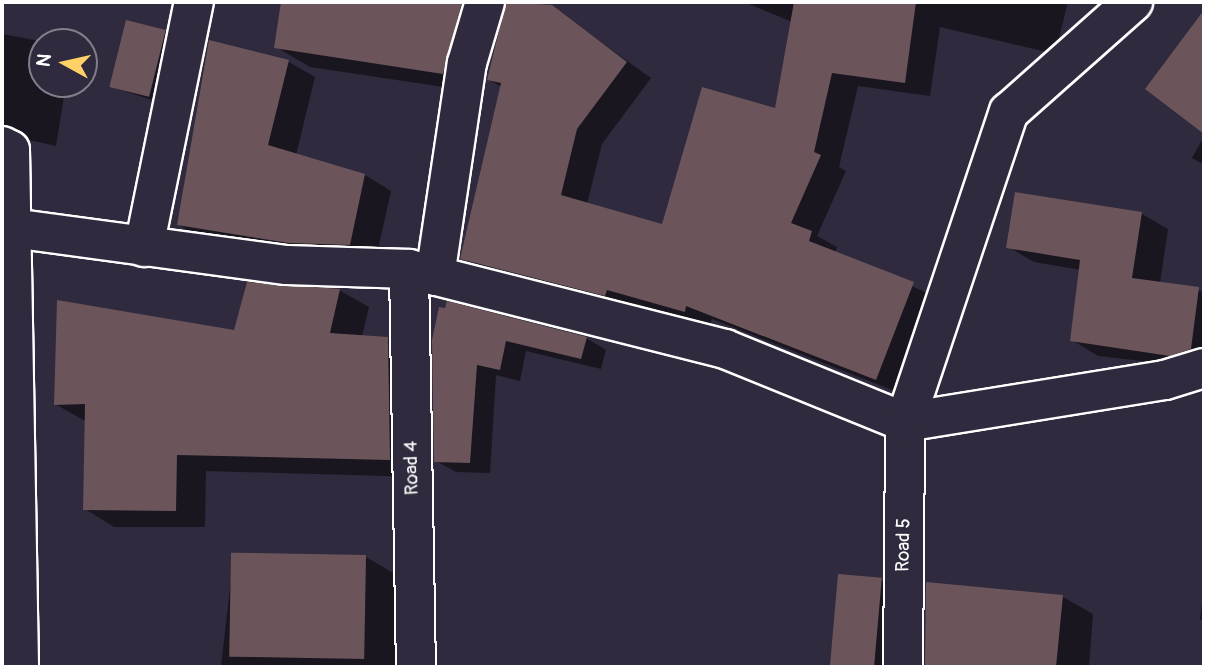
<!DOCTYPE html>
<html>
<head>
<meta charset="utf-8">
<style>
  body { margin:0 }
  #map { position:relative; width:1206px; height:669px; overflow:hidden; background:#2f2a3d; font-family:Pangolin,sans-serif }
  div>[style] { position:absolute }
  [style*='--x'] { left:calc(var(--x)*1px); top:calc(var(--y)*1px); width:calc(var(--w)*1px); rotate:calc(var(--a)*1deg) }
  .shadow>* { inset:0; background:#0007 }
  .building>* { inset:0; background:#6b555a; transform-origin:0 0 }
  .roads { filter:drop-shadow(2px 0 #fff) drop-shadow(-2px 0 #fff) drop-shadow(0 2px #fff) drop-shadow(0 -2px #fff) }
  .minor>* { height:38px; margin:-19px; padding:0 19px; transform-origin:19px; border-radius:19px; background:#2f2a3d }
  span { translate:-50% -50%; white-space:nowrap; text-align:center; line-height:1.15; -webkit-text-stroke:5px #2f2a3d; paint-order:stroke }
  .street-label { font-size:19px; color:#fff }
  .frame { position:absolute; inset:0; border:4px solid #fff; pointer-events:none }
  .north { position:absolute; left:28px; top:28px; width:70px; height:70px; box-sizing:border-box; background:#2f2a3d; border:2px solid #827f8b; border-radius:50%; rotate:278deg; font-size:19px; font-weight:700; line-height:28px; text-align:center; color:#fff }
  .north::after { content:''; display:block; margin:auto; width:24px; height:32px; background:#ffd166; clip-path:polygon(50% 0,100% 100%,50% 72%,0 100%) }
</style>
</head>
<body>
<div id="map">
  <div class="shadow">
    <div style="clip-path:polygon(283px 2px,497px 2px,504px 6px,497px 15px,477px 92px,310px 67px,276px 47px)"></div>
    <div style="clip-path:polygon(507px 2px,552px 7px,651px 78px,602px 144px,587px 204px,663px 226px,777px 110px,792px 22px,744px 2px,1068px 2px,1055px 54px,940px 27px,930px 96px,858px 86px,839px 167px,846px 171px,817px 236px,837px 247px,835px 253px,939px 298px,902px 394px,712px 319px,710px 325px,633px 303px,631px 309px,487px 273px,462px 258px,502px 87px,489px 80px)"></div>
    <div style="clip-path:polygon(1204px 26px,1204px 132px,1147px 89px)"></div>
    <div style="clip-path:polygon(165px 31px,180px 40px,167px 105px,109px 86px)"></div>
    <div style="clip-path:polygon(2px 34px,46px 42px,42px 42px,42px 84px,66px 84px,56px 146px,2px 134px)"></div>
    <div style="clip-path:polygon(210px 42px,289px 62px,315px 77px,296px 155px,365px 175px,391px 191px,376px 259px,205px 240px,179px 225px)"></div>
    <div style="clip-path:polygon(1204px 136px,1204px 165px,1192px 158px)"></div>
    <div style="clip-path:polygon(1016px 194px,1142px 214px,1168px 229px,1160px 283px,1204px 292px,1204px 368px,1098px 356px,1072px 340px,1081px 270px,1034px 262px,1008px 247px)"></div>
    <div style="clip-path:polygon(339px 290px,369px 307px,362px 337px,388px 339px,417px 356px,420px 477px,206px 471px,205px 527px,114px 527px,85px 509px,85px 421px,55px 404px)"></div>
    <div style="clip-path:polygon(447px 310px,586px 338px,606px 350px,601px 369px,526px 351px,520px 381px,496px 375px,490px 473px,456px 472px,436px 461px)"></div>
    <div style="clip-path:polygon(366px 557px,395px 574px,395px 667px,221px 667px,233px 561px)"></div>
    <div style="clip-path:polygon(839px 576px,881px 580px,908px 595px,908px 667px,833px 667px)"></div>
    <div style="clip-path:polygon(927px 584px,1063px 597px,1093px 614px,1089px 667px,927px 667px)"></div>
    <div style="clip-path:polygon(1204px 586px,1204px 622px,1200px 619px)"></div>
  </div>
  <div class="building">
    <div style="clip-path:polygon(281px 2px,462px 2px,443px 74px,274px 48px)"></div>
    <div style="clip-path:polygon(506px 2px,552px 5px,627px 62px,577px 129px,561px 195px,662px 224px,702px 87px,775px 108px,794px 2px,916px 2px,905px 83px,832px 73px,814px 152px,821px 155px,791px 223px,812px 231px,809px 241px,914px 282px,876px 380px,686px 306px,685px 312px,607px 290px,605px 296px,460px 259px,501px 83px,487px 80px)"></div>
    <div style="clip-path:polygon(1204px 10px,1204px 134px,1145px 89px)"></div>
    <div style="left:126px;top:20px;width:41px;height:69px;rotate:14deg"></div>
    <div style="clip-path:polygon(209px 40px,289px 60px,268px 145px,365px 174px,350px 245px,289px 243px,177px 225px)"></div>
    <div style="clip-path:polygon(1015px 192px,1142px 212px,1132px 278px,1199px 287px,1191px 349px,1170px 356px,1070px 341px,1080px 260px,1006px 248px)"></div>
    <div style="clip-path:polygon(247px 282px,340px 289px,330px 333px,388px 337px,390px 460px,177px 455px,176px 511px,83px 510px,85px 404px,54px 405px,57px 300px,234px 330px)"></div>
    <div style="clip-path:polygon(447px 301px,587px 337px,581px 359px,506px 341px,500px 370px,477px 365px,470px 463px,434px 462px,432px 340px,439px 307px,445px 308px)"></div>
    <div style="left:366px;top:555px;width:104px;height:135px;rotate:91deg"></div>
    <div style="left:838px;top:574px;width:44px;height:93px;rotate:5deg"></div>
    <div style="clip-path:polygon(926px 582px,1063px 595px,1056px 667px,925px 667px)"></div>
  </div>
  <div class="roads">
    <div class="minor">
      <div style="--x:2;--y:146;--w:9;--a:27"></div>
      <div style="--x:10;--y:150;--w:517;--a:89"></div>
      <div style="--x:12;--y:228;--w:277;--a:7.7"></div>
      <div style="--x:287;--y:265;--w:122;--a:1.9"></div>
      <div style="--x:409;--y:269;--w:326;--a:14.2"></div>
      <div style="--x:725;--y:349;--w:194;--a:22.1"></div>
      <div style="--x:905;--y:422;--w:263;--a:-9.2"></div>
      <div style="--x:1165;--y:380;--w:41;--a:-17.1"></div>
      <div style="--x:144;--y:247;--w:250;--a:-78.5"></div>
      <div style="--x:409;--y:269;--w:398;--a:89"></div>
      <div style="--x:435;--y:276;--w:215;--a:-81.5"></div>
      <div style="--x:467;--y:63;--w:64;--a:-73.6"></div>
      <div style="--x:903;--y:667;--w:245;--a:-89.5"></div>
      <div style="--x:905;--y:422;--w:327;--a:-71.5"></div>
      <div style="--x:1009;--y:112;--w:166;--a:-41.6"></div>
    </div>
  </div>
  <div class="street-label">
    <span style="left:412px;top:468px;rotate:-91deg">Road 4</span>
    <span style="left:904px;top:545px;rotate:-89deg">Road 5</span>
  </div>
  <div class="frame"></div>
  <div class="north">N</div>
</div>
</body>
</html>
